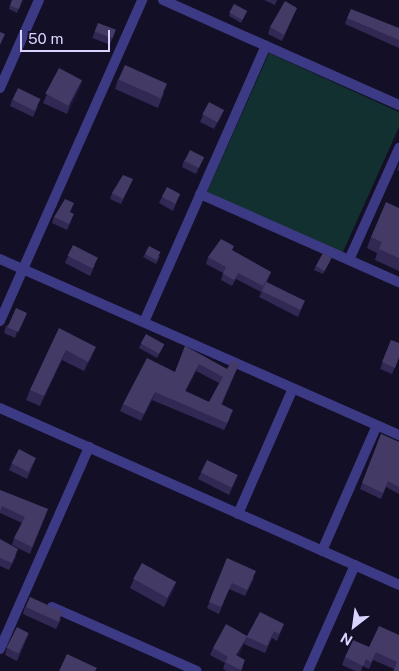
<!DOCTYPE html>
<html>
<head>
<meta charset="utf-8">
<style>
  body { margin:0 }
  #map { position:relative; width:399px; height:671px; overflow:hidden; background:#130f26; font-family:"Public Sans",sans-serif }
  div>[style] { position:absolute }
  [style*='--x'] { left:calc(var(--x)*1px); top:calc(var(--y)*1px); width:calc(var(--w)*1px); rotate:calc(var(--a)*1deg) }
  .green>* { inset:0; background:#12302f }
  .street>* { height:10px; margin:-5px; padding:0 5px; transform-origin:5px; border-radius:5px; background:#3d3a85 }
  .wall>* { inset:0; background:#312854; transform-origin:0 0 }
  .shaded-wall>* { inset:0; background:#1d163a }
  .building>* { inset:0; background:#433a66; transform-origin:0 0 }
  span { translate:-50% -50%; white-space:nowrap; text-align:center; line-height:1.15; -webkit-text-stroke:5px #130f26; paint-order:stroke }
  .north { position:absolute; left:329px; top:601px; width:50px; height:50px; -webkit-text-stroke:4px #130f26; paint-order:stroke; rotate:210deg; font-size:14px; font-weight:700; line-height:20px; text-align:center; color:#d9d4ff }
  .north::after { content:''; display:block; margin:auto; width:18px; height:22px; background:#d9d4ff; clip-path:polygon(50% 0,100% 100%,50% 72%,0 100%) }
  .scale { position:absolute; left:20px; top:30px; width:90px; height:22px; box-sizing:border-box; border:2px solid #d9d4ff; border-top:0; padding-left:6px; font-size:15px; line-height:18px; white-space:nowrap; color:#d9d4ff; -webkit-text-stroke:4px #130f26; paint-order:stroke }
</style>
</head>
<body>
<div id="map">
  <div class="green">
    <div style="clip-path:polygon(269px 53px,399px 112px,399px 127px,342px 254px,207px 192px)"></div>
  </div>
  <div class="street">
    <div style="--x:163;--y:0;--w:258;--a:24"></div>
    <div style="--x:0;--y:88;--w:96;--a:-66.1"></div>
    <div style="--x:200;--y:194;--w:218;--a:23.9"></div>
    <div style="--x:0;--y:259;--w:436;--a:23.8"></div>
    <div style="--x:349;--y:260;--w:123;--a:-65.9"></div>
    <div style="--x:0;--y:321;--w:351;--a:-66.1"></div>
    <div style="--x:144;--y:322;--w:302;--a:-66.2"></div>
    <div style="--x:0;--y:408;--w:436;--a:23.9"></div>
    <div style="--x:238;--y:514;--w:137;--a:-66.4"></div>
    <div style="--x:322;--y:551;--w:137;--a:-66.4"></div>
    <div style="--x:52;--y:607;--w:158;--a:23.8"></div>
    <div style="--x:0;--y:649;--w:221;--a:-66.2"></div>
    <div style="--x:308;--y:671;--w:116;--a:-66.1"></div>
  </div>
  <div class="wall">
    <div style="clip-path:polygon(12px 0,23px 0,17px 13px,9px 9px)"></div>
    <div style="clip-path:polygon(264px 0,277px 0,275px 5px)"></div>
    <div style="clip-path:polygon(234px 4px,247px 11px,241px 23px,229px 16px)"></div>
    <div style="clip-path:polygon(297px 8px,282px 41px,268px 34px,270px 27px)"></div>
    <div style="clip-path:polygon(347px 18px,399px 28px,399px 48px,345px 24px)"></div>
    <div style="left:98px;top:23px;width:19px;height:16px;rotate:21deg"></div>
    <div style="clip-path:polygon(118px 79px,164px 93px,158px 108px,115px 89px)"></div>
    <div style="clip-path:polygon(82px 80px,79px 90px,67px 114px,43px 103px,47px 94px)"></div>
    <div style="clip-path:polygon(12px 100px,38px 106px,33px 117px,10px 106px)"></div>
    <div style="clip-path:polygon(224px 110px,221px 117px,214px 129px,200px 122px,203px 115px)"></div>
    <div style="clip-path:polygon(184px 160px,201px 163px,196px 174px,182px 167px)"></div>
    <div style="clip-path:polygon(399px 164px,399px 171px,397px 170px)"></div>
    <div style="clip-path:polygon(133px 179px,121px 204px,110px 199px,112px 193px)"></div>
    <div style="clip-path:polygon(180px 194px,173px 211px,159px 203px,162px 197px)"></div>
    <div style="clip-path:polygon(399px 208px,399px 271px,375px 260px,377px 253px,367px 248px,371px 237px)"></div>
    <div style="clip-path:polygon(70px 212px,72px 219px,67px 230px,52px 223px,54px 217px)"></div>
    <div style="clip-path:polygon(233px 251px,271px 272px,267px 282px,305px 301px,298px 317px,259px 297px,263px 288px,261px 292px,236px 279px,232px 286px,221px 280px,223px 273px,206px 264px,208px 257px)"></div>
    <div style="clip-path:polygon(145px 254px,160px 256px,156px 264px,143px 257px)"></div>
    <div style="clip-path:polygon(68px 256px,95px 265px,90px 276px,65px 263px)"></div>
    <div style="clip-path:polygon(330px 261px,323px 274px,314px 270px,316px 266px)"></div>
    <div style="clip-path:polygon(27px 313px,24px 320px,15px 338px,4px 333px,6px 326px)"></div>
    <div style="clip-path:polygon(59px 328px,92px 357px,84px 371px,62px 360px,40px 406px,26px 400px,30px 390px)"></div>
    <div style="clip-path:polygon(391px 340px,399px 358px,392px 374px,380px 369px)"></div>
    <div style="clip-path:polygon(141px 344px,163px 347px,157px 358px,139px 348px)"></div>
    <div style="clip-path:polygon(evenodd,185px 346px,227px 369px,239px 364px,222px 404px,230px 418px,224px 430px,152px 400px,141px 421px,120px 411px,123px 404px,175px 372px,185px 346px,196px 371px,219px 383px,209px 402px,186px 391px,196px 371px)"></div>
    <div style="clip-path:polygon(381px 434px,399px 442px,399px 494px,386px 487px,381px 499px,360px 489px)"></div>
    <div style="clip-path:polygon(36px 458px,27px 479px,9px 470px,12px 463px)"></div>
    <div style="clip-path:polygon(201px 473px,238px 475px,229px 495px,198px 479px)"></div>
    <div style="clip-path:polygon(0 490px,48px 509px,30px 554px,12px 545px,14px 538px,22px 523px,0 513px)"></div>
    <div style="clip-path:polygon(0 539px,16px 556px,9px 570px,0 566px)"></div>
    <div style="clip-path:polygon(227px 558px,254px 578px,245px 596px,229px 589px,219px 614px,207px 608px)"></div>
    <div style="clip-path:polygon(134px 579px,176px 582px,173px 592px,164px 607px,130px 588px)"></div>
    <div style="clip-path:polygon(25px 607px,61px 619px,56px 629px,23px 614px)"></div>
    <div style="clip-path:polygon(284px 624px,277px 641px,272px 638px,265px 653px,244px 644px,238px 656px,243px 667px,241px 671px,227px 671px,223px 669px,225px 663px,210px 655px,213px 648px)"></div>
    <div style="clip-path:polygon(29px 633px,17px 661px,5px 655px,7px 648px)"></div>
    <div style="clip-path:polygon(399px 635px,399px 671px,393px 671px,394px 669px,373px 660px,369px 669px,363px 666px,361px 671px,355px 671px,342px 665px,345px 657px)"></div>
  </div>
  <div class="shaded-wall">
    <div style="clip-path:polygon(82px 80px,79px 90px,67px 114px,70px 104px)"></div>
    <div style="clip-path:polygon(224px 110px,221px 117px,214px 129px,217px 123px)"></div>
    <div style="clip-path:polygon(27px 313px,24px 320px,15px 338px,17px 331px)"></div>
    <div style="clip-path:polygon(96px 347px,92px 357px,84px 371px,88px 362px)"></div>
    <div style="clip-path:polygon(66px 350px,62px 360px,40px 406px,44px 396px)"></div>
    <div style="clip-path:polygon(199px 364px,196px 371px,183px 398px,185px 391px)"></div>
    <div style="clip-path:polygon(155px 392px,152px 400px,141px 421px,144px 414px)"></div>
    <div style="clip-path:polygon(176px 582px,173px 592px,164px 607px,168px 597px)"></div>
    <div style="clip-path:polygon(247px 637px,244px 644px,234px 662px,236px 655px)"></div>
  </div>
  <div class="building">
    <div style="clip-path:polygon(12px 0,22px 0,19px 9px,10px 6px)"></div>
    <div style="clip-path:polygon(285px 1px,297px 8px,284px 35px,270px 27px)"></div>
    <div style="left:234px;top:4px;width:15px;height:10px;rotate:28deg"></div>
    <div style="clip-path:polygon(351px 9px,399px 28px,399px 40px,347px 18px)"></div>
    <div style="left:98px;top:23px;width:19px;height:9px;rotate:21deg"></div>
    <div style="clip-path:polygon(0 32px,5px 34px,0 45px)"></div>
    <div style="left:125px;top:65px;width:46px;height:16px;rotate:24deg"></div>
    <div style="left:59px;top:68px;width:26px;height:29px;rotate:28deg"></div>
    <div style="left:18px;top:88px;width:25px;height:13px;rotate:26deg"></div>
    <div style="left:209px;top:102px;width:17px;height:14px;rotate:28deg"></div>
    <div style="left:190px;top:150px;width:16px;height:12px;rotate:27deg"></div>
    <div style="clip-path:polygon(123px 175px,133px 179px,123px 199px,112px 193px)"></div>
    <div style="left:167px;top:187px;width:15px;height:11px;rotate:28deg"></div>
    <div style="clip-path:polygon(65px 199px,74px 203px,70px 212px,74px 214px,69px 224px,54px 217px)"></div>
    <div style="clip-path:polygon(386px 202px,399px 208px,399px 258px,379px 249px,382px 242px,371px 237px)"></div>
    <div style="clip-path:polygon(221px 239px,234px 246px,232px 250px,271px 272px,263px 286px,238px 273px,234px 280px,223px 274px,226px 267px,208px 257px)"></div>
    <div style="left:73px;top:245px;width:28px;height:12px;rotate:27deg"></div>
    <div style="left:149px;top:246px;width:13px;height:9px;rotate:27deg"></div>
    <div style="left:323px;top:253px;width:10px;height:15px;rotate:29deg"></div>
    <div style="left:266px;top:282px;width:43px;height:10px;rotate:26deg"></div>
    <div style="left:16px;top:308px;width:12px;height:21px;rotate:24deg"></div>
    <div style="clip-path:polygon(59px 328px,96px 347px,88px 362px,66px 350px,44px 396px,30px 390px)"></div>
    <div style="left:146px;top:334px;width:21px;height:11px;rotate:29deg"></div>
    <div style="clip-path:polygon(391px 340px,399px 343px,399px 357px,395px 368px,382px 362px)"></div>
    <div style="clip-path:polygon(evenodd,185px 346px,227px 369px,232px 360px,239px 364px,221px 404px,233px 410px,227px 423px,155px 392px,144px 414px,123px 404px,147px 358px,175px 372px,185px 346px,199px 364px,223px 377px,209px 402px,185px 391px,199px 364px)"></div>
    <div style="clip-path:polygon(381px 434px,399px 442px,399px 487px,388px 481px,383px 493px,362px 483px)"></div>
    <div style="left:19px;top:449px;width:19px;height:16px;rotate:28deg"></div>
    <div style="left:207px;top:460px;width:34px;height:14px;rotate:26deg"></div>
    <div style="clip-path:polygon(0 490px,48px 509px,32px 547px,14px 538px,25px 517px,2px 506px,0 511px)"></div>
    <div style="clip-path:polygon(0 539px,18px 549px,12px 563px,0 558px)"></div>
    <div style="clip-path:polygon(227px 558px,256px 571px,247px 590px,232px 583px,221px 607px,209px 602px)"></div>
    <div style="left:142px;top:563px;width:39px;height:18px;rotate:29deg"></div>
    <div style="left:30px;top:597px;width:36px;height:11px;rotate:24deg"></div>
    <div style="clip-path:polygon(260px 612px,284px 624px,279px 634px,274px 631px,267px 646px,247px 637px,236px 655px,245px 660px,241px 670px,225px 662px,228px 657px,213px 648px,226px 624px,247px 636px)"></div>
    <div style="clip-path:polygon(379px 626px,399px 635px,399px 671px,394px 670px,397px 662px,376px 652px,371px 662px,366px 659px,363px 666px,345px 657px,353px 640px,369px 647px)"></div>
    <div style="left:17px;top:627px;width:13px;height:23px;rotate:27deg"></div>
    <div style="clip-path:polygon(67px 654px,97px 668px,95px 671px,59px 671px)"></div>
  </div>
  <div class="north">N</div>
  <div class="scale">50 m</div>
</div>
</body>
</html>
